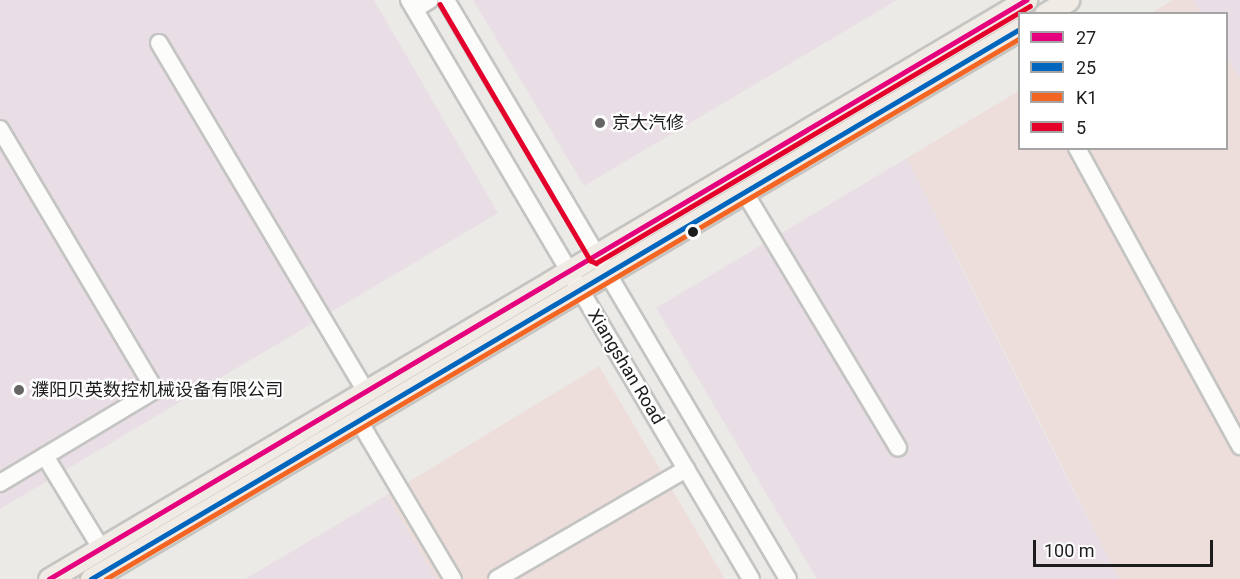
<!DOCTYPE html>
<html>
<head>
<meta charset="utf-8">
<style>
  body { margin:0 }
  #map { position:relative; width:1240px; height:579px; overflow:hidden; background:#ebeae6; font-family:Roboto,"Noto Sans SC",sans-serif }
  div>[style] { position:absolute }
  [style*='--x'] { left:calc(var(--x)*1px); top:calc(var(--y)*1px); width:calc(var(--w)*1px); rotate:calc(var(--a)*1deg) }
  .commercial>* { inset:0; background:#eddedc }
  .industrial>* { inset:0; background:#e9dee5 }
  .roads { filter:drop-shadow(2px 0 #c4c4c2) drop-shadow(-2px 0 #c4c4c2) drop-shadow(0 2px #c4c4c2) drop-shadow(0 -2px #c4c4c2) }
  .minor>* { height:16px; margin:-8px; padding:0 8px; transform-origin:8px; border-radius:8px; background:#fcfcfb }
  .major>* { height:21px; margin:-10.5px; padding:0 10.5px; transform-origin:10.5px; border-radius:10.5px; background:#f0ebe4 }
  .bus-1>* { height:4.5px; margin:-2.25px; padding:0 2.25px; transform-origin:2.25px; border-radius:2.25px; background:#e5007d }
  .bus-2>* { height:4.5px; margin:-2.25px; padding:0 2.25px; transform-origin:2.25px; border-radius:2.25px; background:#0065bd }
  .bus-3>* { height:4.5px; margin:-2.25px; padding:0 2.25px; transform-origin:2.25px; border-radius:2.25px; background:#f26522 }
  .bus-4>* { height:4.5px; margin:-2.25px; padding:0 2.25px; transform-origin:2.25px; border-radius:2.25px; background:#e4002b }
  .dots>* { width:16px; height:16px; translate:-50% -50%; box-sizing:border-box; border:3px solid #fff; border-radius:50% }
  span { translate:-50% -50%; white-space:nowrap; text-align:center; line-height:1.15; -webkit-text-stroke:4.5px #fff; paint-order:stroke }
  .poi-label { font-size:18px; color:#1d1d1d }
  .left { translate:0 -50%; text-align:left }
  .street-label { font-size:18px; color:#1d1d1d }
  .legend { position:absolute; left:1018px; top:12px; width:210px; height:138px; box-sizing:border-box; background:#fff; border:2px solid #a5a5a5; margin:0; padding:8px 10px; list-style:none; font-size:18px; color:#1d1d1d }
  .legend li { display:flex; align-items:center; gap:12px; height:30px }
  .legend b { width:30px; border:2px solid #a5a5a5 }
  .scale { position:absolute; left:1033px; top:540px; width:180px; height:27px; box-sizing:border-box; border:3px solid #1d1d1d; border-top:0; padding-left:8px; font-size:18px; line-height:21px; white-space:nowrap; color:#1d1d1d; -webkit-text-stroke:4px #fff; paint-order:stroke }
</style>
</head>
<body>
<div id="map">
  <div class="commercial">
    <div style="clip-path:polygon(1173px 0,1193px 0,1201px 13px,1150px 14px)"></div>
    <div style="clip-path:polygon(1227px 56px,1240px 79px,1240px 579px,1119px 579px,907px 158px,1019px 91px,1020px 148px,1226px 148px)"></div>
    <div style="clip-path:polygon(599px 366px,725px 579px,436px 579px,387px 495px)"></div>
  </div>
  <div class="industrial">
    <div style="clip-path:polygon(0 0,374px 0,498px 213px,0 509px)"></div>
    <div style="clip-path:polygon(473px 0,897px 0,584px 186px)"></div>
    <div style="clip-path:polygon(1193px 0,1240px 0,1240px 79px,1227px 56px,1226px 14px,1201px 13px)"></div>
    <div style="clip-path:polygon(907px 158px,1033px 411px,1119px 579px,817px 579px,656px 308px)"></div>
    <div style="clip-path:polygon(387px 495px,436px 579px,245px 579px)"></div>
  </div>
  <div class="roads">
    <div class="minor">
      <div style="--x:409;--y:0;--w:672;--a:59.43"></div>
      <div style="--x:446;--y:0;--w:672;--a:59.43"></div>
      <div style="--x:415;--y:9;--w:17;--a:-31"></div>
      <div style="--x:159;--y:43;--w:406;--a:59.3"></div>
      <div style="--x:0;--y:129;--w:304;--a:59.3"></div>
      <div style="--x:155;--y:390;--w:181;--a:149"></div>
      <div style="--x:1077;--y:148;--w:340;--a:61.3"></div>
      <div style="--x:745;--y:193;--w:297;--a:59"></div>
      <div style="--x:359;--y:421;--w:184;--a:59.3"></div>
      <div style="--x:45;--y:456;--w:108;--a:58.7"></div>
      <div style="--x:497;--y:579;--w:219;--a:-30.2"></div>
    </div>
    <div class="major">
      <div style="--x:1045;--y:14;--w:27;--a:-31"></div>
      <div style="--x:49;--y:579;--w:1136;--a:-30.65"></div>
      <div style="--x:91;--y:579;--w:1080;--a:-30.63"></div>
    </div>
  </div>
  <div class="bus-1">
    <div style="--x:49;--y:579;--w:1136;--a:-30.65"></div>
  </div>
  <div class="bus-2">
    <div style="--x:91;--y:579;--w:1080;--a:-30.63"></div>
  </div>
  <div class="bus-3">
    <div style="--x:106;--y:579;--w:1062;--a:-30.62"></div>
  </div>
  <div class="bus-4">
    <div style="--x:440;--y:4;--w:297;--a:59.6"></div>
    <div style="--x:590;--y:260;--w:7;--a:27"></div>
    <div style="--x:596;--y:263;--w:504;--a:-30.63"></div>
  </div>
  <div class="dots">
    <div style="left:600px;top:123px;background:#656563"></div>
    <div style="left:693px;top:232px;background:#1d1d1d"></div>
    <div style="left:19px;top:390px;background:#656563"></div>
  </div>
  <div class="poi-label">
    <span class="left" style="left:612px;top:123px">京大汽修</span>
    <span class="left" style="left:31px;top:390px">濮阳贝英数控机械设备有限公司</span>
  </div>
  <div class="street-label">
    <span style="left:626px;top:367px;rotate:59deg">Xiangshan Road</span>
  </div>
  <ul class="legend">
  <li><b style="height:8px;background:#e5007d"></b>27</li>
  <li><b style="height:8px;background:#0065bd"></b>25</li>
  <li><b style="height:8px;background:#f26522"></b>K1</li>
  <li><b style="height:8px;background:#e4002b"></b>5</li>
  </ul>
  <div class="scale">100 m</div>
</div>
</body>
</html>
